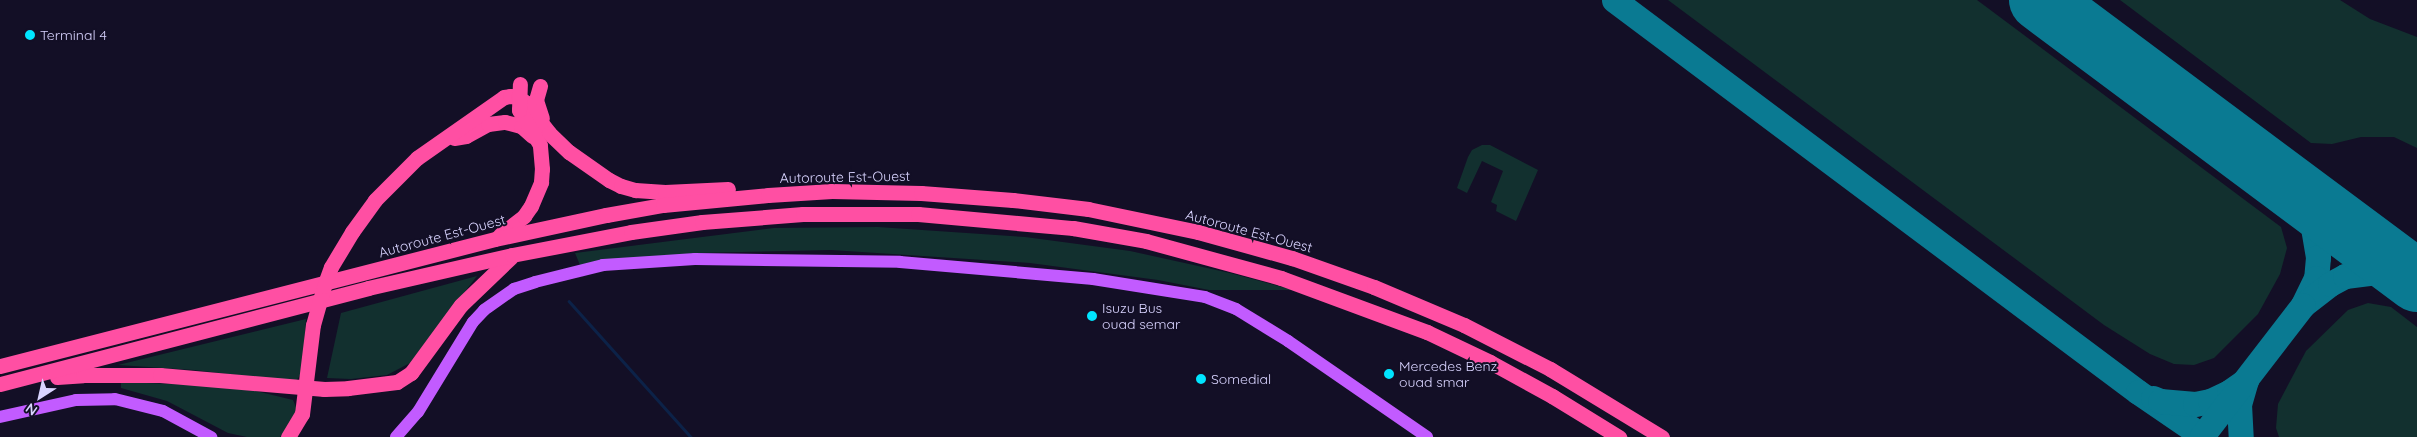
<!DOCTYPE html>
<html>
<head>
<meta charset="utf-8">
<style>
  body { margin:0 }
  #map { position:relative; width:2417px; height:437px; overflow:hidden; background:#130f26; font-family:Quicksand,sans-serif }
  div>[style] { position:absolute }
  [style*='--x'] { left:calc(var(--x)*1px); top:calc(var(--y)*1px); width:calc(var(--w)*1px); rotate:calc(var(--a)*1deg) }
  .green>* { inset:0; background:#12302f }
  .stream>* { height:2.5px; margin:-1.25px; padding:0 1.25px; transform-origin:1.25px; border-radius:1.25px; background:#0c2248 }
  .taxiway>* { height:25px; margin:-12.5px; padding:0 12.5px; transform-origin:12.5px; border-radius:12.5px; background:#0a7a92 }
  .runway>* { height:62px; margin:-31px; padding:0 31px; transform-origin:31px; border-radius:31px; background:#0a7a92 }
  .major>* { height:12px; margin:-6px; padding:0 6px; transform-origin:6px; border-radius:6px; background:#c25bff }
  .highway>* { height:15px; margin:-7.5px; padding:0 7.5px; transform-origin:7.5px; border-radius:7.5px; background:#ff4fa3 }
  .highway-bridge>* { height:15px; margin:-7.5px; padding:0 7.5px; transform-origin:7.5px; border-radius:7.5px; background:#ff4fa3 }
  .dots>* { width:14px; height:14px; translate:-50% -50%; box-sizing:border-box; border:2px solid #130f26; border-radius:50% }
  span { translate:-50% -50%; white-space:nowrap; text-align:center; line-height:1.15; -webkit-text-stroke:4px #130f26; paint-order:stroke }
  .poi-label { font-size:14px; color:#d9d4ff }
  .left { translate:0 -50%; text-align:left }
  .street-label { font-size:14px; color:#d9d4ff }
  .north { position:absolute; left:15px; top:372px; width:50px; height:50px; -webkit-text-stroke:4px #130f26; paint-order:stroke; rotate:215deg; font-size:14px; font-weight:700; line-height:20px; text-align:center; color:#d9d4ff }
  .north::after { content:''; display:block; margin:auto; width:18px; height:22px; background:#d9d4ff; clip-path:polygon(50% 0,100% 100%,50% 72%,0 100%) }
</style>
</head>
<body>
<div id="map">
  <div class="green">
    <div style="clip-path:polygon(1668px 0,1977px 0,2281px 227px,2287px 248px,2280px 274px,2258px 314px,2214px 358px,2194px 365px,2174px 364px,2150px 354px,2104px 325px)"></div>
    <div style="clip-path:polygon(2120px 0,2340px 0,2370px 19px,2417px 37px,2417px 148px,2394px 137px,2361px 137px,2332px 144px,2311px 143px)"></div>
    <div style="clip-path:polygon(1482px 145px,1490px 145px,1538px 170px,1516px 221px,1496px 211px,1497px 205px,1491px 202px,1503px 171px,1482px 161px,1467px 193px,1457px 188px,1468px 157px,1472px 150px)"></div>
    <div style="clip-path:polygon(878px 227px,1025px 237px,1130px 251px,1230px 273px,1293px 290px,1209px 290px,1158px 280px,1030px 263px,831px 250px,696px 253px,580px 265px,575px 253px,774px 228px)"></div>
    <div style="clip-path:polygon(477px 276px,410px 363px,387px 375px,351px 379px,327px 378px,341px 313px)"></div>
    <div style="clip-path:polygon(2368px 303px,2391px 307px,2417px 327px,2417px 437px,2279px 437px,2276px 428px,2278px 404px,2306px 351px,2348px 310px)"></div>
    <div style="clip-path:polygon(306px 319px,302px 373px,295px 382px,194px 370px,118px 365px)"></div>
    <div style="clip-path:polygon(121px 382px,198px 385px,256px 391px,293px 400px,298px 412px,292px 426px,280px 437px,247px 437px,228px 433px,167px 401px,121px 388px)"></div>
  </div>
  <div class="stream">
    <div style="--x:569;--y:301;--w:183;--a:48.1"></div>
  </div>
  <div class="taxiway">
    <div style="--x:1614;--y:0;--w:654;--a:36.8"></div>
    <div style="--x:2138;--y:392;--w:80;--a:34.3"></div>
    <div style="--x:2300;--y:194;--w:13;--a:48"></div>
    <div style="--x:2309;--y:204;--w:54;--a:80.4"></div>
    <div style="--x:2318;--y:257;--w:21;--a:95"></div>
    <div style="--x:2316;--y:278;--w:30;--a:116"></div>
    <div style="--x:2303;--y:305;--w:34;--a:-38"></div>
    <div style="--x:2330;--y:284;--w:17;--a:-28"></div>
    <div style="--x:2345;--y:276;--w:34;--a:-7"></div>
    <div style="--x:2379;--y:272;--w:30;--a:6"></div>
    <div style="--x:2153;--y:398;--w:8;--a:23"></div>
    <div style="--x:2160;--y:401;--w:35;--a:5"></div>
    <div style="--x:2195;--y:404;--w:15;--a:-11"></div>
    <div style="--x:2210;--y:401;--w:21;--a:-25"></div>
    <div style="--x:2229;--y:392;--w:21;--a:-35"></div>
    <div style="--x:2246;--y:380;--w:25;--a:106"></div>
    <div style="--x:2239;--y:404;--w:33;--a:87"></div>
    <div style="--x:2202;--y:436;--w:165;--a:-52.4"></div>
  </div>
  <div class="runway">
    <div style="--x:2040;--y:0;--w:470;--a:36.7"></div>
  </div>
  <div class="major">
    <div style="--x:0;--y:417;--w:78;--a:-12.6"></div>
    <div style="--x:76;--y:400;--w:39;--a:-1"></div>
    <div style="--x:115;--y:399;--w:49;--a:14"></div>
    <div style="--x:163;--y:411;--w:55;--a:28.4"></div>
    <div style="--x:396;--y:437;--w:33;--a:-49"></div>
    <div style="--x:418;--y:412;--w:105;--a:-58.6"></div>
    <div style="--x:473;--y:322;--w:16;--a:-47"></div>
    <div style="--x:484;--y:310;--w:37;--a:-35"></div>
    <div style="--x:514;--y:289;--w:22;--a:-18"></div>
    <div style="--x:535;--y:282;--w:70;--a:-14"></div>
    <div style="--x:603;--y:265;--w:92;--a:-3.7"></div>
    <div style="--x:695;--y:259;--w:205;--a:0.8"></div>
    <div style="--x:900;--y:262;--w:194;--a:5"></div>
    <div style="--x:1093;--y:279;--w:113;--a:9.1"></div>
    <div style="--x:1205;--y:297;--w:33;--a:21"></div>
    <div style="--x:1236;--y:309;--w:61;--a:31.6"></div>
    <div style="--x:1288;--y:341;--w:169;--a:34.6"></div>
  </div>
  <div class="highway">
    <div style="--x:540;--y:86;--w:15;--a:106"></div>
    <div style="--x:536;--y:100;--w:19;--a:72"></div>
    <div style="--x:454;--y:138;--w:12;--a:-9"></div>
    <div style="--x:466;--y:136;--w:25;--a:-29"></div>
    <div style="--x:488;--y:124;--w:17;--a:-7"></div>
    <div style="--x:505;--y:122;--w:16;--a:14"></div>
    <div style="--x:521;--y:126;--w:15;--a:42"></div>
    <div style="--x:352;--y:232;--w:39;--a:-54"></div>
    <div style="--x:375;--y:200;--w:59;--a:-45"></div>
    <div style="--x:417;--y:158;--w:106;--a:-35"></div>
    <div style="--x:504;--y:97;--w:6;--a:-9"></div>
    <div style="--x:510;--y:96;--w:8;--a:7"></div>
    <div style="--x:518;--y:97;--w:9;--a:36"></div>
    <div style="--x:525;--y:102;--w:39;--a:52"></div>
    <div style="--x:549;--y:133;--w:28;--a:44"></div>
    <div style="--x:569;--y:152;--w:49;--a:35"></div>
    <div style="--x:609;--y:180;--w:13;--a:27"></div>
    <div style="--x:621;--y:186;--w:15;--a:16"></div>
    <div style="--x:635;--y:190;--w:30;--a:4"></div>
    <div style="--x:665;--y:192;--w:63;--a:-2.7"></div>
    <div style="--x:500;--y:235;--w:31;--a:-38"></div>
    <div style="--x:524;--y:216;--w:12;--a:-55"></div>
    <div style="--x:531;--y:206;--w:26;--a:-67"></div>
    <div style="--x:541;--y:182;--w:13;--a:-86"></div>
    <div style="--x:542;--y:169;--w:24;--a:-95"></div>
    <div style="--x:540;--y:145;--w:41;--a:-121"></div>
    <div style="--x:519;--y:110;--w:26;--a:-88"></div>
    <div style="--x:0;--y:366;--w:511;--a:-14.39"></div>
    <div style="--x:495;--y:239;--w:114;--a:-12.2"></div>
    <div style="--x:606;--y:215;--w:58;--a:-10"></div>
    <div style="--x:663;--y:205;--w:105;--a:-5.4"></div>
    <div style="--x:768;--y:195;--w:64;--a:-3.6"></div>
    <div style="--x:832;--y:191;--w:89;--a:1.3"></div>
    <div style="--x:921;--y:193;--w:92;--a:4.4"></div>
    <div style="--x:1013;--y:200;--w:76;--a:6.8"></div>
    <div style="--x:1088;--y:209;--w:112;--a:11.8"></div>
    <div style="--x:1198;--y:232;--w:98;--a:15.5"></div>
    <div style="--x:1292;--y:258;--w:87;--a:19.5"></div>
    <div style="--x:1374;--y:287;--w:98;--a:22.9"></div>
    <div style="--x:1464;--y:325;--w:97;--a:27.1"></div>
    <div style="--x:1550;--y:369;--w:131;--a:31.3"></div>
    <div style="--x:57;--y:377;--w:26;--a:-4"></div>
    <div style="--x:83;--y:375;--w:77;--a:0"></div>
    <div style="--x:160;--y:375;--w:165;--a:4.9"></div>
    <div style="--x:324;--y:389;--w:24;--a:-2"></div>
    <div style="--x:348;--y:388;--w:49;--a:-7"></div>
    <div style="--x:397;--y:382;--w:17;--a:-33"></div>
    <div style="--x:411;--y:373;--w:84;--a:-53.7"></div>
    <div style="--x:461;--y:305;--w:69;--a:-43.8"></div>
    <div style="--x:0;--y:384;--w:380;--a:-14.6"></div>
    <div style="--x:368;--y:288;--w:148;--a:-12.9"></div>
    <div style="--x:512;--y:255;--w:121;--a:-10.9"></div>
    <div style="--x:631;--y:232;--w:72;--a:-8"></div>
    <div style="--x:702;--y:222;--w:101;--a:-4.5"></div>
    <div style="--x:803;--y:214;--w:115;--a:0"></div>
    <div style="--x:918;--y:214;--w:156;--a:5.2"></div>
    <div style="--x:1073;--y:228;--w:74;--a:10.1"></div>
    <div style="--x:1146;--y:241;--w:140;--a:15.3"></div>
    <div style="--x:1281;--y:278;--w:156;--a:20.3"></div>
    <div style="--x:1427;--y:332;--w:70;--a:25.5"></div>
    <div style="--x:1490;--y:362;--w:71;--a:28.7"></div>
    <div style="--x:1552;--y:396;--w:79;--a:31.5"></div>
    <div style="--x:288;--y:437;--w:27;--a:-59"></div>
    <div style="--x:302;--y:414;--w:90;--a:-83"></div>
  </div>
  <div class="highway-bridge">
    <div style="--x:313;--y:325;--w:41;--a:-74.2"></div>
    <div style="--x:324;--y:286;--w:20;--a:-70"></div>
    <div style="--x:331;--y:267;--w:41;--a:-59"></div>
  </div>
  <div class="dots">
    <div style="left:30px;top:35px;background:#00e5ff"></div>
    <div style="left:1092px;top:316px;background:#00e5ff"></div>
    <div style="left:1389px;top:374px;background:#00e5ff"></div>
    <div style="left:1201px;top:379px;background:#00e5ff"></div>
  </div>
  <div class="poi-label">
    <span class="left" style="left:40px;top:35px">Terminal 4</span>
    <span class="left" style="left:1102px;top:316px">Isuzu Bus<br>ouad semar</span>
    <span class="left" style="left:1399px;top:374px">Mercedes Benz<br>ouad smar</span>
    <span class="left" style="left:1211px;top:379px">Somedial</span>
  </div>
  <div class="street-label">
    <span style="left:845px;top:177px;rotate:-1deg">Autoroute Est-Ouest</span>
    <span style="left:1249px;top:231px;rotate:15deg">Autoroute Est-Ouest</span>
    <span style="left:442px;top:236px;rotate:-15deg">Autoroute Est-Ouest</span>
  </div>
  <div class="north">N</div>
</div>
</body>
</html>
